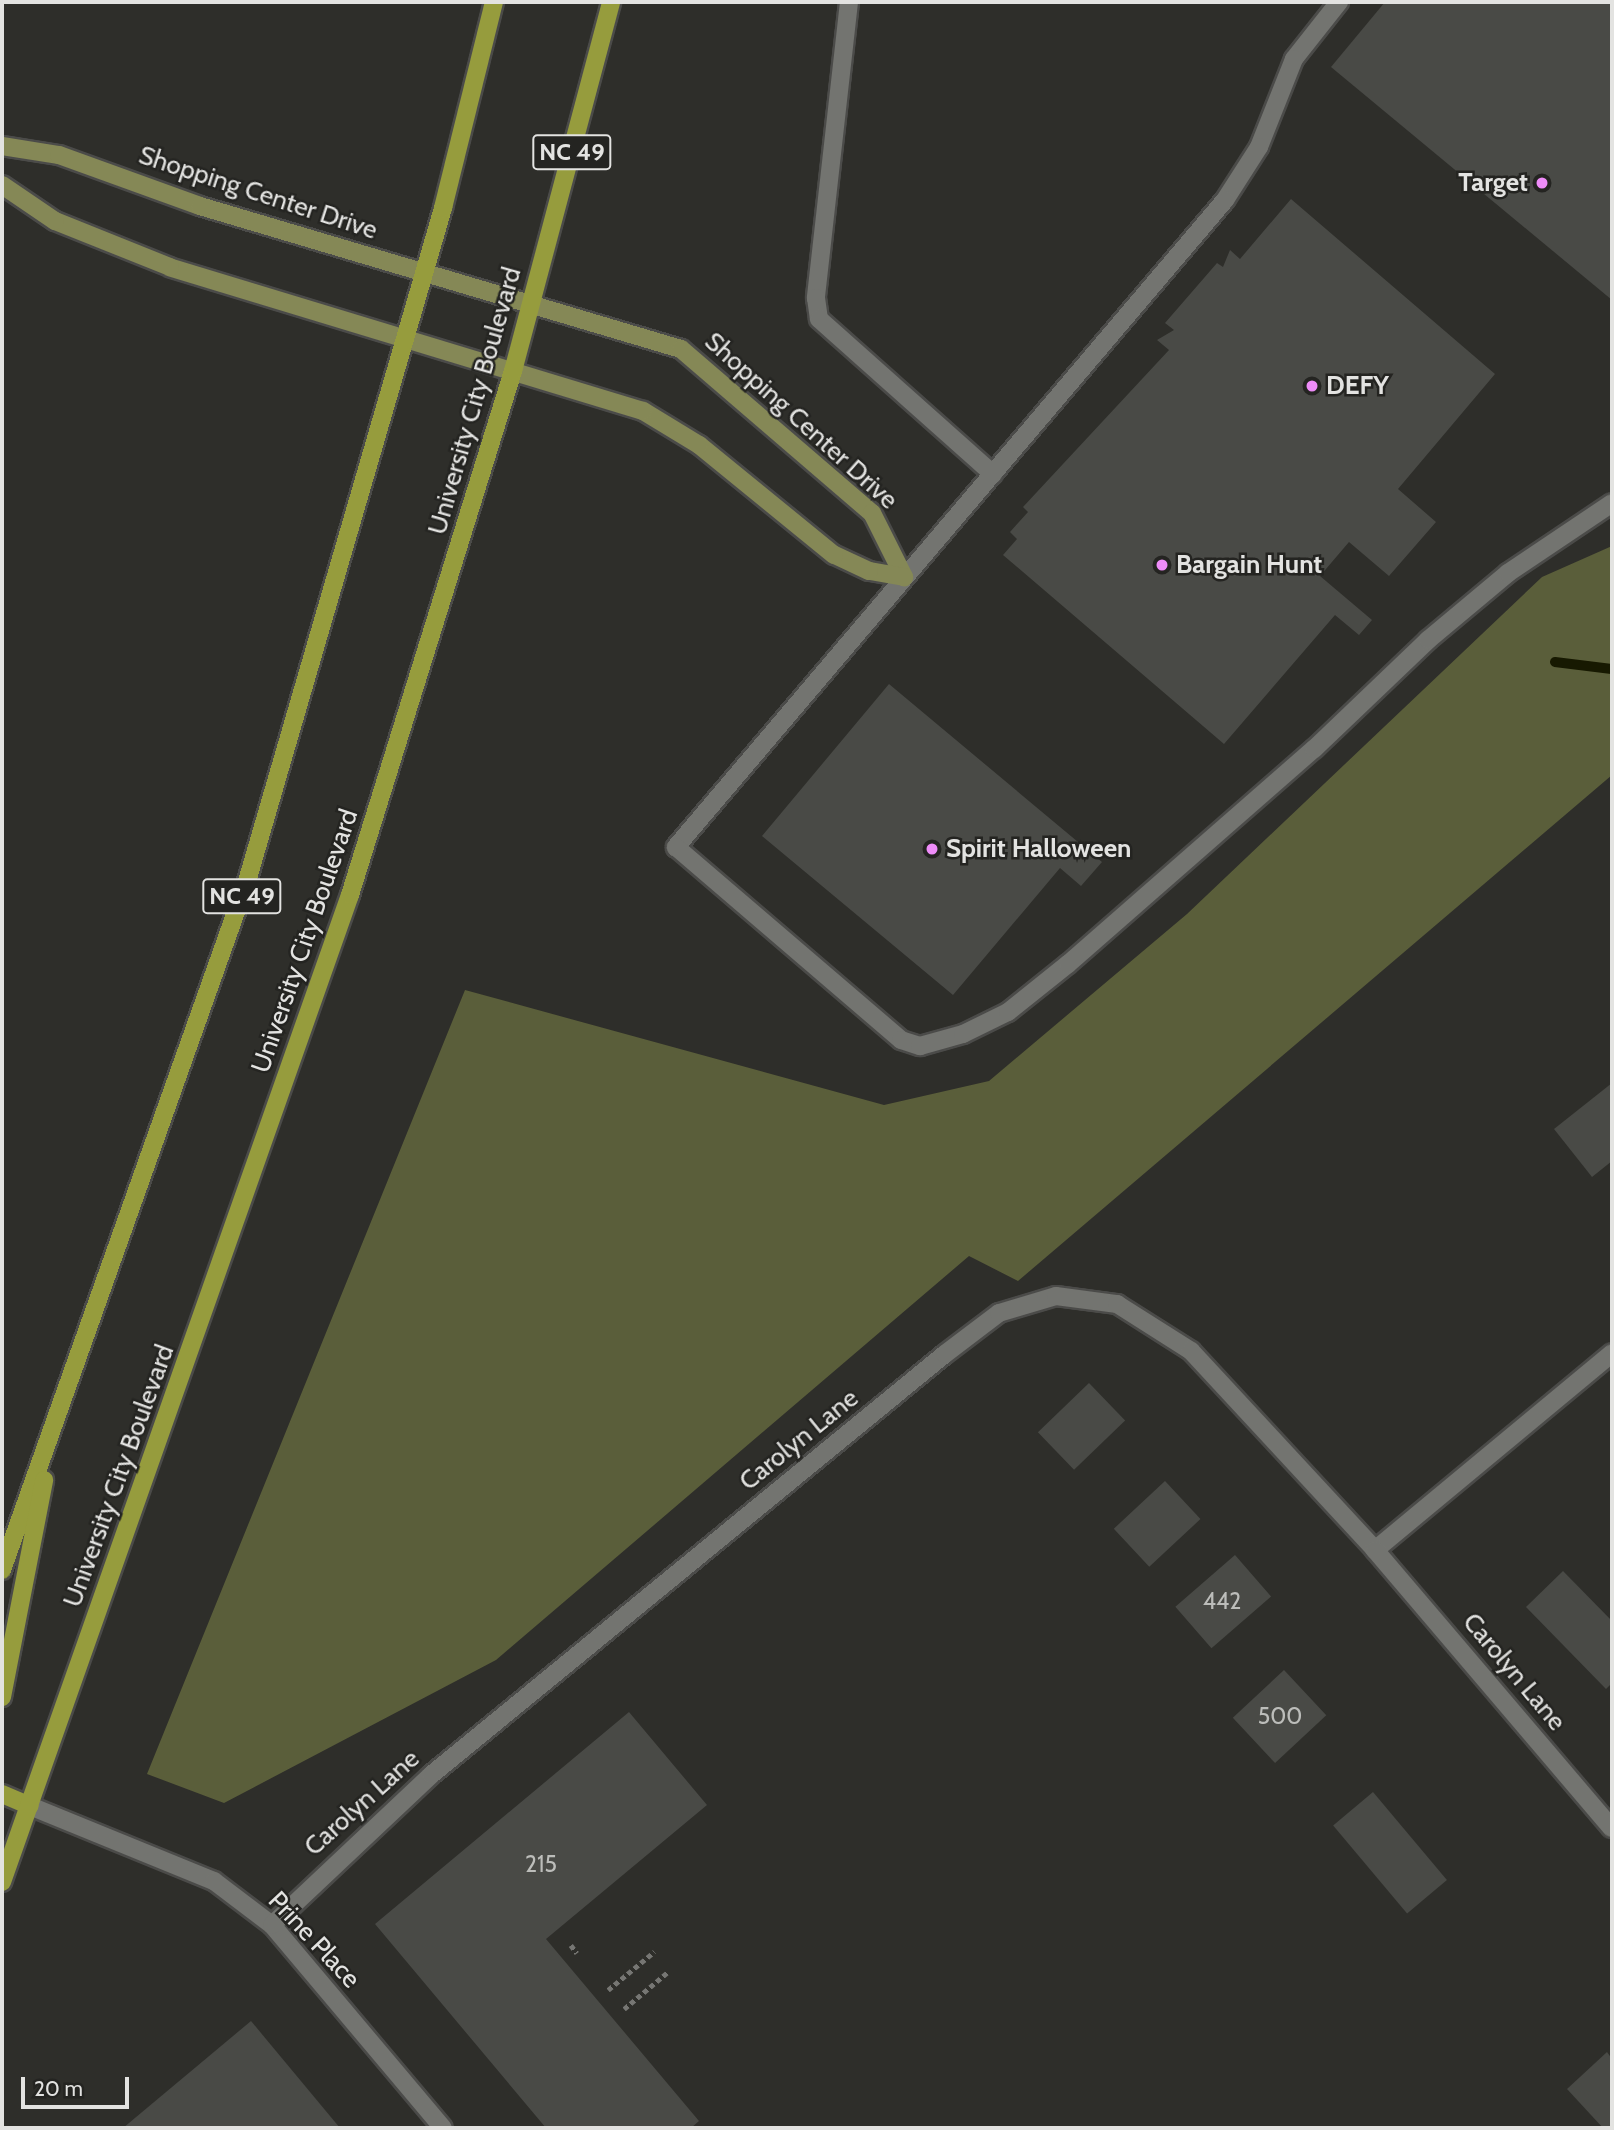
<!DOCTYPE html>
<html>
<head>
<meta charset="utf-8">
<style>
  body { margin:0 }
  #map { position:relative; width:1614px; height:2130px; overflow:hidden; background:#2e2e2a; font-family:Cabin,sans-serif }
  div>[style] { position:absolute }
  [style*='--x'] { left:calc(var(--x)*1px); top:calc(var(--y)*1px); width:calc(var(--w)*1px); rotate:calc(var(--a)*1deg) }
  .forest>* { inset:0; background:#5a5e3a }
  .stream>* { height:10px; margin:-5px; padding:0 5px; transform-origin:5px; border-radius:5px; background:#171901 }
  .building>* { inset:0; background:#494a46; transform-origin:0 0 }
  .path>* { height:4.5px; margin-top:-2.25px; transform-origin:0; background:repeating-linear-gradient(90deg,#767673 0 5px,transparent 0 8.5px) }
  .roads { filter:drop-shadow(2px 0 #4b4b49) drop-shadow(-2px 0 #4b4b49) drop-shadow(0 2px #4b4b49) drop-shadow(0 -2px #4b4b49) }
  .lane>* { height:18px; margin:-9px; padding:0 9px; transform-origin:9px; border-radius:9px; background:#737470 }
  .street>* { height:18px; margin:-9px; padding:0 9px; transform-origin:9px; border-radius:9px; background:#737470 }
  .secondary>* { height:18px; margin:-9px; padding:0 9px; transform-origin:9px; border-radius:9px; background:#858856 }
  .primary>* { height:18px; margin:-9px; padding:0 9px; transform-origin:9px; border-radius:9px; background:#969c3d }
  .dots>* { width:19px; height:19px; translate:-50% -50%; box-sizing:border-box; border:4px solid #242421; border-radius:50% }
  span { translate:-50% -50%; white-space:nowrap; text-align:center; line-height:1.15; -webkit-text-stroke:5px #242421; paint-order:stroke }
  .number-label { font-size:23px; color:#bcbdba }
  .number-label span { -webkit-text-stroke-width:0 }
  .shield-label span { padding:2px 5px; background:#242421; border:2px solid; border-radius:5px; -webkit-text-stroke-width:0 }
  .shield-label { font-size:24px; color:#e3e3e1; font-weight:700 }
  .poi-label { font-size:26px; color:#e3e3e1; font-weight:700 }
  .right { translate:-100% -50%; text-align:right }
  .left { translate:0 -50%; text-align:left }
  .street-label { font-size:26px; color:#e3e3e1 }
  .frame { position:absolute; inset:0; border:4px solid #e3e3e1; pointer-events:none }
  .scale { position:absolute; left:21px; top:2077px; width:108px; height:32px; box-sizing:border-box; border:4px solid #e3e3e1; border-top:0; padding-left:9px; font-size:21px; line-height:24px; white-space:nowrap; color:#e3e3e1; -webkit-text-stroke:5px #242421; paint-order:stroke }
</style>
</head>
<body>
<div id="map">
  <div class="forest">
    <div style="clip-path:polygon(1612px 546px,1612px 775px,1018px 1281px,969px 1256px,496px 1660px,224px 1803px,147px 1774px,465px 990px,884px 1105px,989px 1081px,1187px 914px,1542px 577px)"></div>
  </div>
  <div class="stream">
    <div style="--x:1555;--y:662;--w:57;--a:7"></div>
  </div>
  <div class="building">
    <div style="clip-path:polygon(1385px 2px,1612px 2px,1612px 300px,1331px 67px)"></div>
    <div style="clip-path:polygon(1291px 199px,1495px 374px,1398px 489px,1436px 522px,1389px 576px,1349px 542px,1320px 576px,1372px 620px,1359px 635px,1335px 615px,1224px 744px,1003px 555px,1017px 539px,1010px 532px,1028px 512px,1023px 507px,1169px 350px,1157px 340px,1174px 330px,1165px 323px,1217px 263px,1223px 267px,1230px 250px,1240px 259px)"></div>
    <div style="clip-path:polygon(889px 684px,1102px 862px,1081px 886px,1060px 868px,953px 995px,762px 836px)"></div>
    <div style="clip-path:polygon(1612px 1083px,1612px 1161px,1592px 1177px,1554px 1129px)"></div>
    <div style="left:1089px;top:1383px;width:52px;height:71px;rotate:46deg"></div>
    <div style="left:1165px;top:1481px;width:52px;height:70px;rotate:47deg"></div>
    <div style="left:1235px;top:1555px;width:55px;height:79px;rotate:49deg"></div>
    <div style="clip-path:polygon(1563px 1571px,1612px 1621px,1612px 1683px,1606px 1689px,1526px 1607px)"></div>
    <div style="left:1284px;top:1670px;width:62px;height:70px;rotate:47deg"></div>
    <div style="clip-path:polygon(629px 1712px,707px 1805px,546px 1939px,699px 2121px,691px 2128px,546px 2128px,375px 1924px)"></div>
    <div style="left:1373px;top:1792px;width:115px;height:52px;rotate:50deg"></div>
    <div style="clip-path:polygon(251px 2021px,340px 2128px,123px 2128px)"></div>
    <div style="clip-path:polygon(1607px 2052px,1612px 2059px,1612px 2128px,1603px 2128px,1567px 2089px)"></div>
  </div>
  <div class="path">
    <div style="--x:571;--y:1945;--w:10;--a:53"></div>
    <div style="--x:608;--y:1990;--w:60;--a:-39.6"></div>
    <div style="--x:624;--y:2009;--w:59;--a:-40.2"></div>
  </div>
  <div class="roads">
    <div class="lane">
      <div style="--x:849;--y:2;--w:298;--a:96.4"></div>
      <div style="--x:816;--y:298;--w:21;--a:82"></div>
      <div style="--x:819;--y:319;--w:233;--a:41.7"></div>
      <div style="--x:1339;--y:2;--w:73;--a:128.3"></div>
      <div style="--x:1294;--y:59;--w:95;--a:111.7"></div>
      <div style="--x:1259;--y:147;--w:63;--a:122.7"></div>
      <div style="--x:1225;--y:200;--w:849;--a:130.32"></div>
      <div style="--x:676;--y:847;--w:296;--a:40.6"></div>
      <div style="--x:901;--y:1040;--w:20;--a:18"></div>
      <div style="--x:920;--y:1046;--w:45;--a:-15.6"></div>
      <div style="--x:963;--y:1034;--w:50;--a:-26.1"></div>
      <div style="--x:1008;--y:1012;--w:77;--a:-38.7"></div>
      <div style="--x:1068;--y:964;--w:327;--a:-41.2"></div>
      <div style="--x:1314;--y:749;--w:158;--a:-43.7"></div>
      <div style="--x:1428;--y:640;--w:104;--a:-39.9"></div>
      <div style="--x:1508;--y:573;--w:125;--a:-33.9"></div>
    </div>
    <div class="street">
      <div style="--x:1375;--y:1550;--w:308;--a:-39.7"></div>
      <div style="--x:30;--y:1806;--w:199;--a:22.2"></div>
      <div style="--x:214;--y:1881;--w:73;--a:37.2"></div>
      <div style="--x:272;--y:1925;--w:265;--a:49.9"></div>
      <div style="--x:272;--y:1925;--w:219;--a:-43.3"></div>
      <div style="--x:431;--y:1775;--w:664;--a:-39.32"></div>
      <div style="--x:945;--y:1354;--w:68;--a:-37.2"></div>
      <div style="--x:999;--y:1313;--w:59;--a:-16.6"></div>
      <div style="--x:1056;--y:1296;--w:62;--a:7.5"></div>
      <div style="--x:1117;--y:1304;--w:88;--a:32.4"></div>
      <div style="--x:1191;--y:1351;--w:271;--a:47.2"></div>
      <div style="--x:1375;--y:1550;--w:365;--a:49.6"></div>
    </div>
    <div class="secondary">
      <div style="--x:2;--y:146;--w:58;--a:9"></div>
      <div style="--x:59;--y:155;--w:150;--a:19.9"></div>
      <div style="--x:200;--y:206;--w:502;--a:16.56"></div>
      <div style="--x:681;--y:349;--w:252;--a:40.7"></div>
      <div style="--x:872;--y:513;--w:72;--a:63.4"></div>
      <div style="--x:904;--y:577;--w:36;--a:-170"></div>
      <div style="--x:869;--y:571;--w:38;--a:-155"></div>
      <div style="--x:834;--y:555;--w:174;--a:-140.8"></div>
      <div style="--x:699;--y:445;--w:66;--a:-148.7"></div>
      <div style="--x:643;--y:411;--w:494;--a:-163.1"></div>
      <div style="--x:170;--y:267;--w:124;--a:-158.2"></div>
      <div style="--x:55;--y:221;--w:64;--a:-145.8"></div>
    </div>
    <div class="primary">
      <div style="--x:2;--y:1570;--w:734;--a:-70.43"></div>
      <div style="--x:248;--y:878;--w:698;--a:-73.77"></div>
      <div style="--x:443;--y:208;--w:212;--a:-76.1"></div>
      <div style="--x:2;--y:1697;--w:221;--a:-79"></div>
      <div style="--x:2;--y:1794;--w:30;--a:23"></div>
      <div style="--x:2;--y:1882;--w:1047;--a:-70.58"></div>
      <div style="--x:350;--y:895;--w:549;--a:-72.72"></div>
      <div style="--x:513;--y:371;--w:382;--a:-75.1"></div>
    </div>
  </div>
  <div class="dots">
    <div style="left:1542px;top:183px;background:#ee8cf8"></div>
    <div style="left:1312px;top:386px;background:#ee8cf8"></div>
    <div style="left:1162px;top:565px;background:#ee8cf8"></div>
    <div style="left:932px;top:849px;background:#ee8cf8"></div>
  </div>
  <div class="number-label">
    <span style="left:1222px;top:1601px">442</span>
    <span style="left:1280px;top:1716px">500</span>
    <span style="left:541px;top:1864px">215</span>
  </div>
  <div class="shield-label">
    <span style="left:572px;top:152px">NC 49</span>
    <span style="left:242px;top:896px">NC 49</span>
  </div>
  <div class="poi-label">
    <span class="right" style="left:1528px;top:183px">Target</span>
    <span class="left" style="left:1326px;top:386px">DEFY</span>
    <span class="left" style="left:1176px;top:565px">Bargain Hunt</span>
    <span class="left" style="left:946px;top:849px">Spirit Halloween</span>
  </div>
  <div class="street-label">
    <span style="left:258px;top:193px;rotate:18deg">Shopping Center Drive</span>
    <span style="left:475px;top:401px;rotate:-74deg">University City Boulevard</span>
    <span style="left:801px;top:421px;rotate:42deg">Shopping Center Drive</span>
    <span style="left:305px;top:941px;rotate:-71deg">University City Boulevard</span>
    <span style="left:799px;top:1440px;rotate:-39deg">Carolyn Lane</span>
    <span style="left:119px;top:1476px;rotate:-70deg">University City Boulevard</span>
    <span style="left:1514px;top:1672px;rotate:50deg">Carolyn Lane</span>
    <span style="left:362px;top:1803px;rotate:-42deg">Carolyn Lane</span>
    <span style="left:314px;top:1940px;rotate:47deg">Prine Place</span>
  </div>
  <div class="frame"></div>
  <div class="scale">20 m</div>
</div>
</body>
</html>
